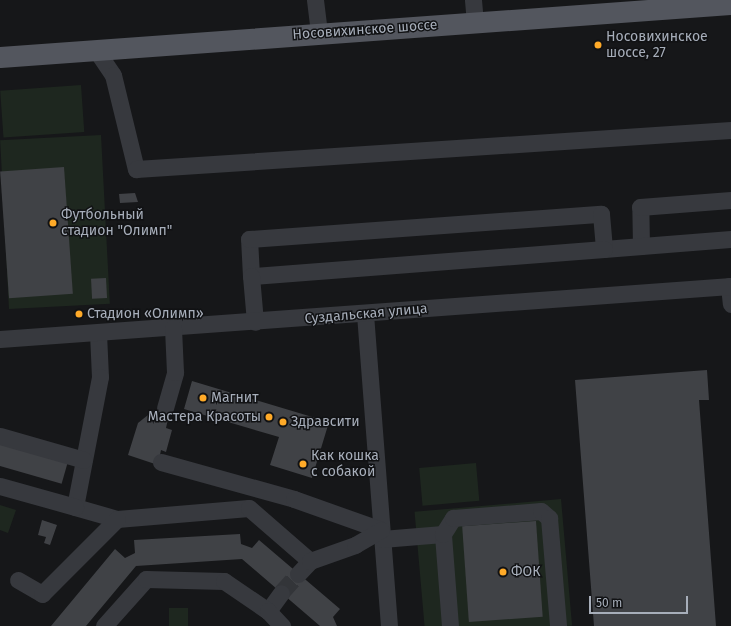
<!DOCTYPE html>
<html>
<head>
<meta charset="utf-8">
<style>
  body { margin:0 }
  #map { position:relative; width:731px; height:626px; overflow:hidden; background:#161719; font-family:"Fira Sans",sans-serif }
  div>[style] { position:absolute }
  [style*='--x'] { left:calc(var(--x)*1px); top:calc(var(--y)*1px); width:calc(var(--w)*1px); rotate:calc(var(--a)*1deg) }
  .green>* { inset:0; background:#1e271f; transform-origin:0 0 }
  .building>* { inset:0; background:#404246; transform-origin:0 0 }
  .minor-tunnel>* { height:17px; margin-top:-8.5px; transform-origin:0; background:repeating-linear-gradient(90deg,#333539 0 17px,transparent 0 25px) }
  .minor>* { height:17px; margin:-8.5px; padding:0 8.5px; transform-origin:8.5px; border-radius:8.5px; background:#37393e }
  .major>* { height:21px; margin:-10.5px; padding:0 10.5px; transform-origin:10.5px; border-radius:10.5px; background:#53565e }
  .dots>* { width:11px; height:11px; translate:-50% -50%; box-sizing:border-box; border:2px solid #111214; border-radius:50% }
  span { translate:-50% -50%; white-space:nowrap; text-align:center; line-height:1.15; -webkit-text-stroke:3px #111214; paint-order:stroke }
  .street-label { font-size:14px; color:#a7aeba }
  .poi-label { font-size:14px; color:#a7aeba }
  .left { translate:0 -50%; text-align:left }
  .right { translate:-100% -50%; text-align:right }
  .scale { position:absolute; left:589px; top:596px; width:99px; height:18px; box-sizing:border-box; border:2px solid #a7aeba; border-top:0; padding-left:5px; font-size:12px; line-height:14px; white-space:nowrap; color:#a7aeba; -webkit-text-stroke:3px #111214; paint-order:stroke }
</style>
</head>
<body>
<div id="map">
  <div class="green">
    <div style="left:81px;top:85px;width:47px;height:81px;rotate:86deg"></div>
    <div style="left:101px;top:135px;width:169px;height:101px;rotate:87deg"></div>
    <div style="left:476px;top:463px;width:38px;height:57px;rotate:85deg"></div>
    <div style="left:561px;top:499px;width:127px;height:147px;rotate:85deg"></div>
    <div style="clip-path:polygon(0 505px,16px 510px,8px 533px,0 530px)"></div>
    <div style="left:169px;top:608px;width:19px;height:18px"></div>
  </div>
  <div class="building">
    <div style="left:64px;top:167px;width:127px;height:64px;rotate:86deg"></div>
    <div style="clip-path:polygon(135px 193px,138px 202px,120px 203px,119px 194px)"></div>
    <div style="left:106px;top:278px;width:20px;height:15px;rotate:87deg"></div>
    <div style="clip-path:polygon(707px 370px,709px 400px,699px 400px,716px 626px,594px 626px,575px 380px)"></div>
    <div style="clip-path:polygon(192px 381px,329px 422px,312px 478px,270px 465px,279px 437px,184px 409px)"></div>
    <div style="clip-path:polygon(148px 415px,168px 419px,166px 428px,172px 430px,166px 452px,161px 450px,158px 465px,128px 455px,138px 423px)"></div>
    <div style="left:0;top:441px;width:71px;height:24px;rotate:16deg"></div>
    <div style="clip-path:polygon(42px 520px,57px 525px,50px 545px,44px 543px,46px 537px,38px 535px)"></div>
    <div style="left:536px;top:521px;width:96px;height:74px;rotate:86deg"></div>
    <div style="clip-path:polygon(240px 534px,241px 544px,252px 548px,259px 540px,340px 609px,333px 617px,337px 626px,320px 626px,242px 559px,136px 566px,86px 626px,51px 626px,115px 549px,125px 558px,135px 553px,134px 540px)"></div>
  </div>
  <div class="minor-tunnel">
    <div style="--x:281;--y:593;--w:25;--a:-48"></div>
  </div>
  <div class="minor">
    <div style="--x:315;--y:0;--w:34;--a:83"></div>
    <div style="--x:473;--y:0;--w:22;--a:85"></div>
    <div style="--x:96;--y:50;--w:30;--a:56"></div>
    <div style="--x:113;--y:75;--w:97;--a:76.3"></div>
    <div style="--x:136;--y:169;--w:596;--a:-3.75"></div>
    <div style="--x:641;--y:246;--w:39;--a:-91"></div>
    <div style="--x:640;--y:207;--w:91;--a:-4.4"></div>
    <div style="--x:604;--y:249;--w:127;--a:-4.5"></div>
    <div style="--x:251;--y:276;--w:37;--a:-93"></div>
    <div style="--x:249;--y:239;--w:353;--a:-4.1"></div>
    <div style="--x:601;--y:214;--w:35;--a:85"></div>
    <div style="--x:604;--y:249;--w:354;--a:175.6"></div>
    <div style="--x:251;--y:276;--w:46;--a:85"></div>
    <div style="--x:729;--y:286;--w:18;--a:84"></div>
    <div style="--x:365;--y:314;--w:313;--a:85.6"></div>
    <div style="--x:98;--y:333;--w:44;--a:87.4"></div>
    <div style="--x:100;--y:377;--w:132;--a:100.9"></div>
    <div style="--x:75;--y:507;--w:44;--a:15.9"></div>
    <div style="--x:117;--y:519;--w:132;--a:-4.8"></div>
    <div style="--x:249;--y:508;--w:81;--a:41"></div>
    <div style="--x:0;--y:339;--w:733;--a:-4.15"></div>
    <div style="--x:165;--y:408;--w:37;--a:-74"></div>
    <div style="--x:175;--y:372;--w:44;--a:-92.6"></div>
    <div style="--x:0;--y:436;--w:87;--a:15.9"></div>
    <div style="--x:161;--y:462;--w:138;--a:15.5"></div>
    <div style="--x:294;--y:499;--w:92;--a:19.6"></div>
    <div style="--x:0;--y:486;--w:78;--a:15.6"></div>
    <div style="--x:382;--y:539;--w:61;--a:-4.7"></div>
    <div style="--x:298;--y:574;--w:18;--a:-47"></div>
    <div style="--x:310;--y:561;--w:48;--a:-19.6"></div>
    <div style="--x:355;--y:545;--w:30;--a:-30"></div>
    <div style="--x:18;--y:580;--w:28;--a:30"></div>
    <div style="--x:42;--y:594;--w:106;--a:-45"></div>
    <div style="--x:268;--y:611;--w:22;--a:-54"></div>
    <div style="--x:104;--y:626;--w:63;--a:-48.2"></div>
    <div style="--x:146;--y:579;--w:78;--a:1.5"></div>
    <div style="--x:224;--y:581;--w:53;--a:34.3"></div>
    <div style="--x:268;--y:611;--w:21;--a:47"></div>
    <div style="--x:450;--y:626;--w:92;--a:-94.4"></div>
    <div style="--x:443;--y:534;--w:19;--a:-58"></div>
    <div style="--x:453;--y:518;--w:88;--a:-4.5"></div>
    <div style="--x:541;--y:511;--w:11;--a:41"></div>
    <div style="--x:549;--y:518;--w:108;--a:85.2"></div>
  </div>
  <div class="major">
    <div style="--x:0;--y:57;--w:733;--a:-4.15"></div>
  </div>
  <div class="dots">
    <div style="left:598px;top:45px;background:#ffaa28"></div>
    <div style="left:53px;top:223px;background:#ffaa28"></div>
    <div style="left:79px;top:314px;background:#ffaa28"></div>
    <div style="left:203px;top:398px;background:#ffaa28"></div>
    <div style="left:269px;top:417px;background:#ffaa28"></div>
    <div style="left:283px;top:422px;background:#ffaa28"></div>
    <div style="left:303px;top:464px;background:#ffaa28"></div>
    <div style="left:503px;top:572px;background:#ffaa28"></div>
  </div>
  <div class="street-label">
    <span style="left:365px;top:30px;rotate:-4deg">Носовихинское шоссе</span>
    <span style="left:366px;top:314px;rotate:-5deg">Суздальская улица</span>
  </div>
  <div class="poi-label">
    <span class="left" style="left:606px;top:45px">Носовихинское<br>шоссе, 27</span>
    <span class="left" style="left:61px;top:223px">Футбольный<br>стадион "Олимп"</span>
    <span class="left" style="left:87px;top:314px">Стадион «Олимп»</span>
    <span class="left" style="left:211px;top:398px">Магнит</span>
    <span class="right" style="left:261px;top:417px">Мастера Красоты</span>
    <span class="left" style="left:291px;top:422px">Здравсити</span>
    <span class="left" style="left:311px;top:464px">Как кошка<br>с собакой</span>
    <span class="left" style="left:511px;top:572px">ФОК</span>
  </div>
  <div class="scale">50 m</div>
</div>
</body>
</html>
